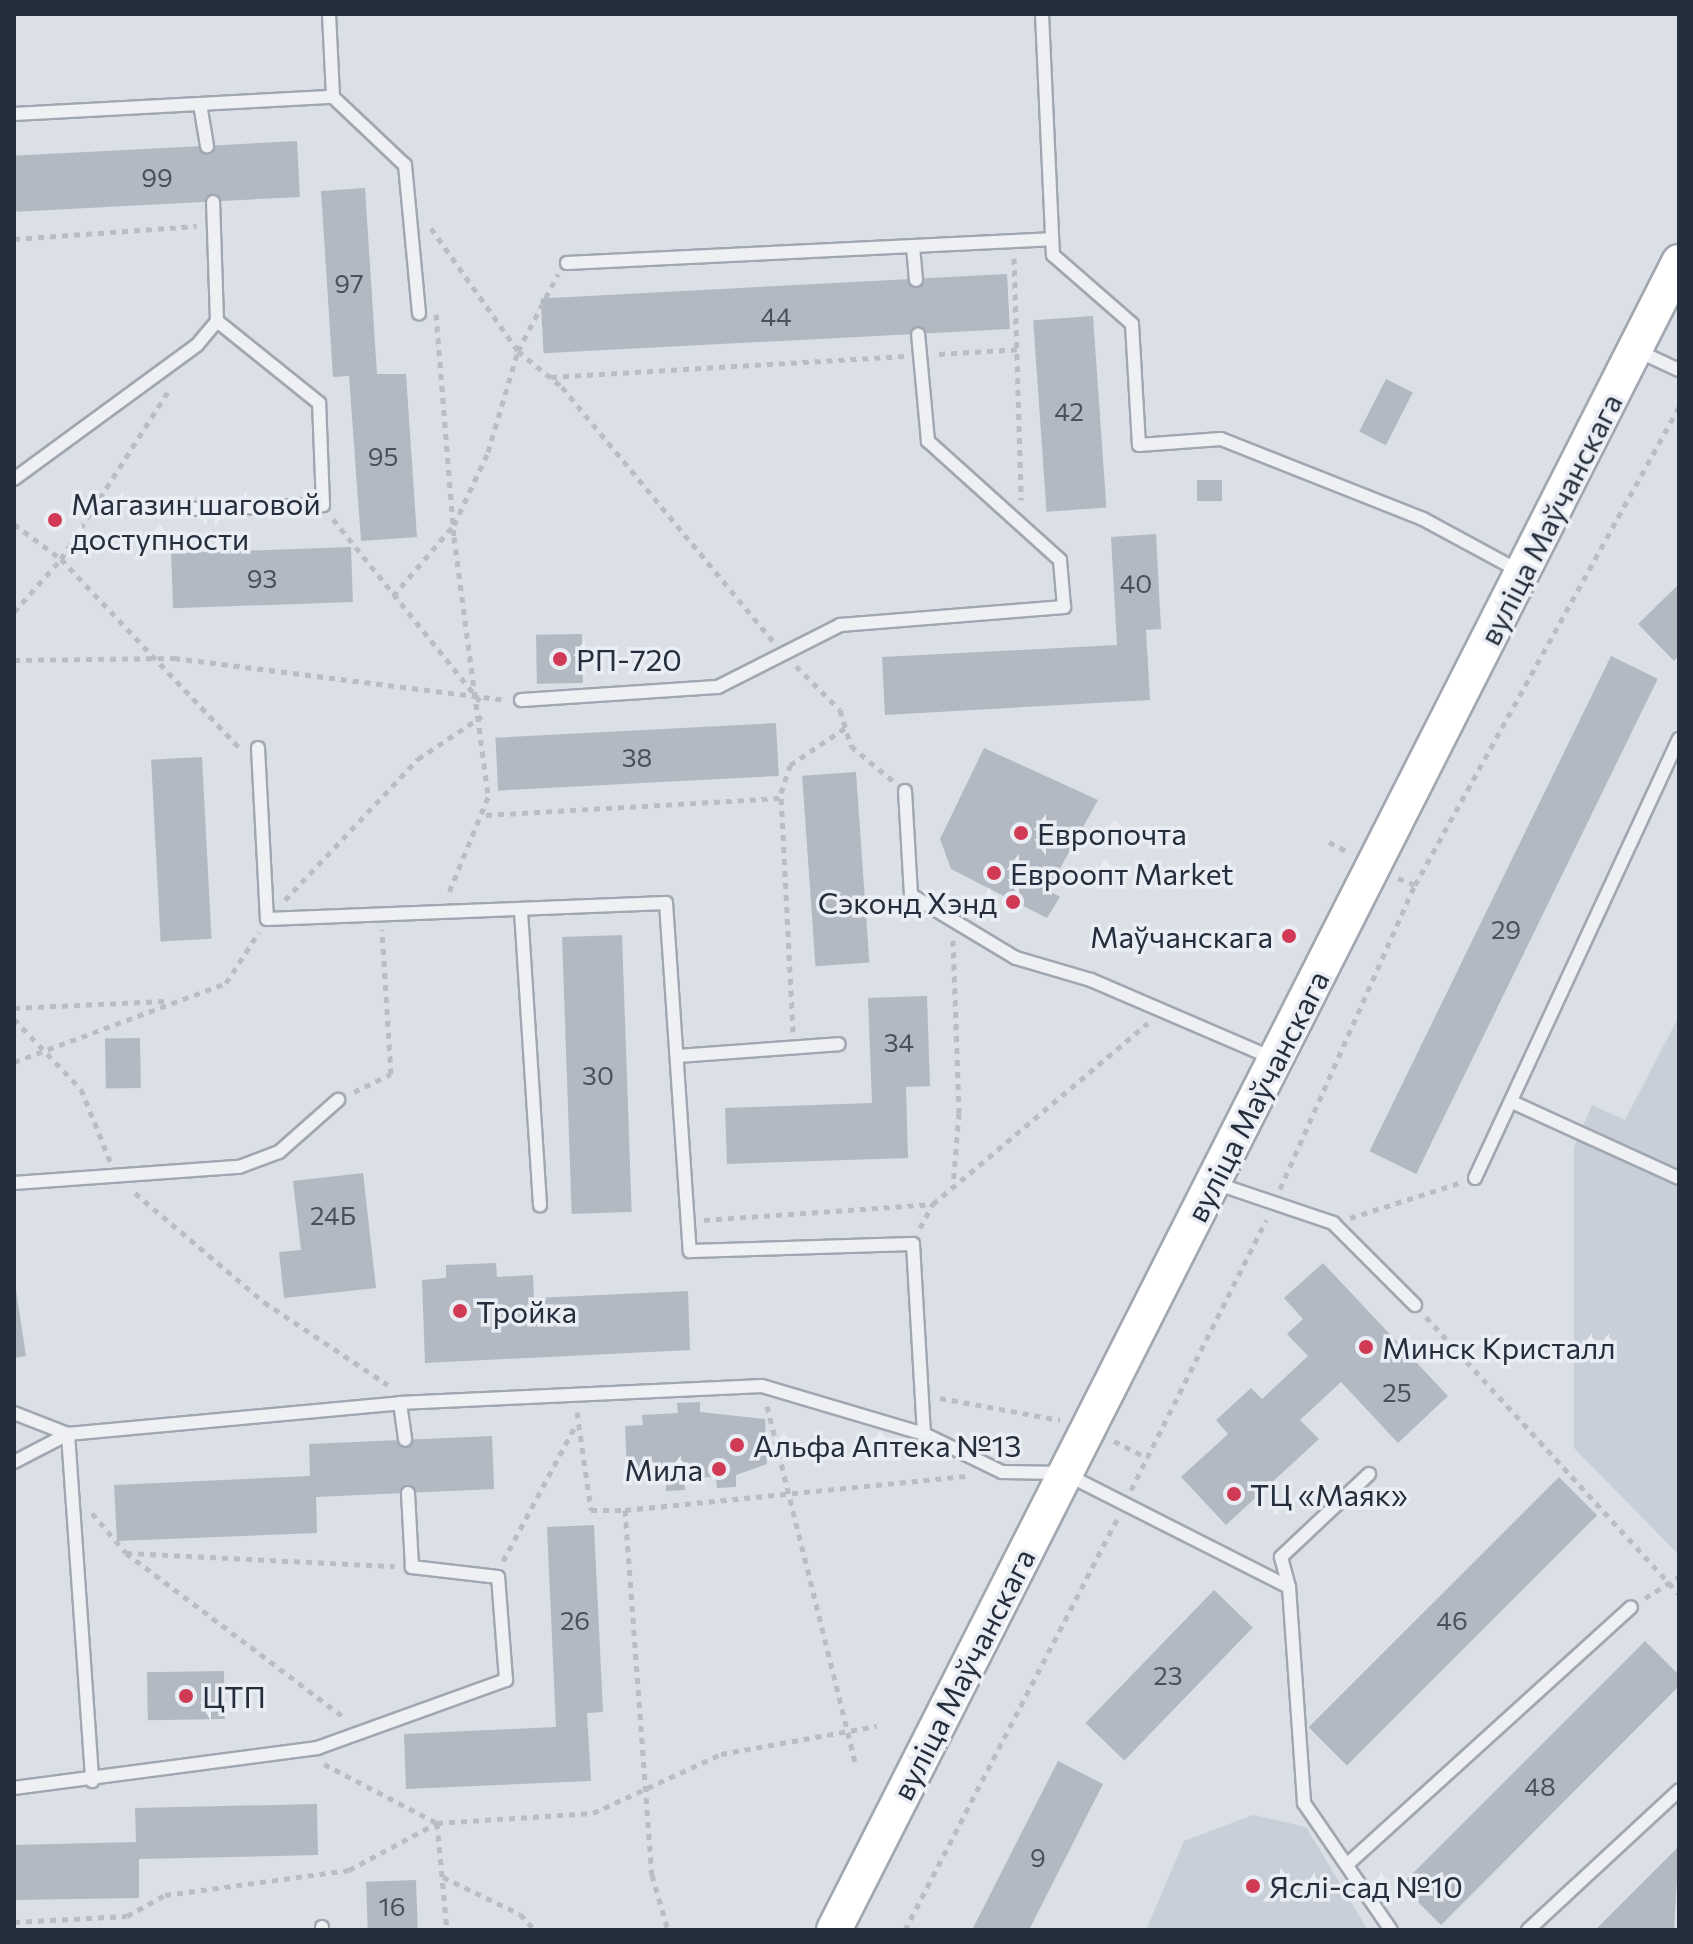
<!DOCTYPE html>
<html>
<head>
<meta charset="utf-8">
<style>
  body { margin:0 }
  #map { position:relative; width:1693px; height:1944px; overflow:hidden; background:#dbe0e6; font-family:Commissioner,sans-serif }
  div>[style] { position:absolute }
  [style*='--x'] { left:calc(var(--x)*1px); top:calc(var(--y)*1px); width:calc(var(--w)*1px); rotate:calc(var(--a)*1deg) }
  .built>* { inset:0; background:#c9cfd8 }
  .building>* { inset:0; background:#b2b9c3; transform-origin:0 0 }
  .path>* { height:5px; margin-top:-2.5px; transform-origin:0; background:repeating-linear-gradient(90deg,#babec4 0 6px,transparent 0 12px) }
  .roads { filter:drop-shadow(2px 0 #a1a7b0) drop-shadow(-2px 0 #a1a7b0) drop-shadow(0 2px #a1a7b0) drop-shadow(0 -2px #a1a7b0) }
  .lane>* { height:12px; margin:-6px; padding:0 6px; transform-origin:6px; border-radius:6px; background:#eef0f4 }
  .secondary>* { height:34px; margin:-17px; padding:0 17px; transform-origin:17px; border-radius:17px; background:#fff }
  .dots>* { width:22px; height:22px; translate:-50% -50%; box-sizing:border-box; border:4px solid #eaeef4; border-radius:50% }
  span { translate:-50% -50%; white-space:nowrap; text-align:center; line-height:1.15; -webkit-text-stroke:7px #eaeef4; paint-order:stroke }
  .number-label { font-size:26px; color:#48515e }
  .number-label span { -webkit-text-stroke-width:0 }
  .poi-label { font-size:30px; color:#252e3c }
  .left { translate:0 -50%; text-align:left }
  .right { translate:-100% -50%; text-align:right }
  .street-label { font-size:30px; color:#252e3c }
  .frame { position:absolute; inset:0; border:16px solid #252e3c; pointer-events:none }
</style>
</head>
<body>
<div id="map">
  <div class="built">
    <div style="clip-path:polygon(1679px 1016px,1679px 1555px,1574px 1448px,1574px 1147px,1592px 1105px,1625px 1120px)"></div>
    <div style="clip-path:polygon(1253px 1815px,1306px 1827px,1368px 1930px,1146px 1930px,1184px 1841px)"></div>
  </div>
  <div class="building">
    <div style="left:297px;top:141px;width:56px;height:284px;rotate:87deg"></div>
    <div style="clip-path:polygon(365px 188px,377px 374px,406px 374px,417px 537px,361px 541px,349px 376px,333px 377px,321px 191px)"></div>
    <div style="left:1007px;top:274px;width:55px;height:467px;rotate:87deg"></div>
    <div style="left:1093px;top:316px;width:192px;height:60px;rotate:86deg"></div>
    <div style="left:1386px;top:379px;width:30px;height:59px;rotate:27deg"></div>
    <div style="left:1197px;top:480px;width:25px;height:21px"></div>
    <div style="clip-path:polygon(1156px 534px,1161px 629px,1146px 630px,1150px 700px,885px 715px,882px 657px,1117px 645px,1111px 537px)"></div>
    <div style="left:351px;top:547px;width:55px;height:180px;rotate:88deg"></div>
    <div style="clip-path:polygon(1679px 584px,1679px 656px,1674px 661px,1638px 624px)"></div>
    <div style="left:582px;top:634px;width:49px;height:46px;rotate:89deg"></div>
    <div style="left:1611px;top:656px;width:52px;height:551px;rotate:26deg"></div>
    <div style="left:776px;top:723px;width:53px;height:281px;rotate:87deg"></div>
    <div style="clip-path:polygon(984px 748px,1098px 800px,1048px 890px,1060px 897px,1047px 918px,951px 869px,940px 839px)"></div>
    <div style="left:202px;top:757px;width:182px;height:51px;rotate:87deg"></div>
    <div style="left:856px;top:772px;width:191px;height:54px;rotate:86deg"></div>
    <div style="left:622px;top:935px;width:277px;height:60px;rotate:88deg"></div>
    <div style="clip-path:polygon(927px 996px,930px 1086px,906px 1087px,908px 1158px,727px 1164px,725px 1108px,872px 1103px,868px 998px)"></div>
    <div style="left:140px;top:1038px;width:50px;height:35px;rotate:89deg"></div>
    <div style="clip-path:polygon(363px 1173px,376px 1288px,284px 1298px,279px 1252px,301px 1250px,293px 1181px)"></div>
    <div style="clip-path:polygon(496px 1263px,497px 1277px,533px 1275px,534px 1298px,688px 1291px,690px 1350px,425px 1363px,422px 1280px,446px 1278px,446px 1265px)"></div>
    <div style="clip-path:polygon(1323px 1263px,1448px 1396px,1398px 1443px,1341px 1382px,1300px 1420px,1319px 1439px,1226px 1525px,1181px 1477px,1228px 1434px,1216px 1420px,1251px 1388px,1262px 1399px,1308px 1356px,1287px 1334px,1303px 1319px,1284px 1298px)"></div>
    <div style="clip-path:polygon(14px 1277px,26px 1356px,14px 1358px)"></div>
    <div style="clip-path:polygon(700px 1402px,700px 1412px,765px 1419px,767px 1464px,736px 1475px,736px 1487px,717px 1488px,716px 1477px,684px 1478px,685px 1490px,666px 1491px,666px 1479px,627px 1471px,625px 1426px,643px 1425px,642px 1415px,678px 1413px,677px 1403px)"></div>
    <div style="clip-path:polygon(492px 1436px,494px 1489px,316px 1497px,317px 1533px,117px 1541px,114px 1485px,310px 1476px,309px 1444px)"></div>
    <div style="left:1559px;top:1477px;width:54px;height:354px;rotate:45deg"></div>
    <div style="clip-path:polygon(594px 1525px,603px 1712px,587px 1713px,591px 1781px,406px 1789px,404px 1734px,556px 1727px,547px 1527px)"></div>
    <div style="left:1214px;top:1590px;width:54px;height:185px;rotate:44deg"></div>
    <div style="clip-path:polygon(1645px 1641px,1679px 1675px,1679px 1686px,1441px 1925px,1401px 1885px)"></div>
    <div style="left:224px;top:1671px;width:48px;height:77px;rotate:89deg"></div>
    <div style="clip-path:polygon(1058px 1761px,1103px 1784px,1029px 1930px,972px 1930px)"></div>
    <div style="clip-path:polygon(317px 1804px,318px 1855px,139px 1859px,139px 1898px,14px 1900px,14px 1845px,136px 1842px,135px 1808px)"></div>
    <div style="clip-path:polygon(1679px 1846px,1674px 1930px,1595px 1930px)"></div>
    <div style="left:416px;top:1880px;width:50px;height:50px;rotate:88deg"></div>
  </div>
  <div class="path">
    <div style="--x:431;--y:228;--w:151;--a:54.7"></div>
    <div style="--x:518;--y:351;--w:57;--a:39.3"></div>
    <div style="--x:562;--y:387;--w:330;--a:50.3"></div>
    <div style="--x:14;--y:239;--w:183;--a:-4.1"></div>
    <div style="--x:1014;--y:258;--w:242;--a:88.3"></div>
    <div style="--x:436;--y:314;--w:224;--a:85.4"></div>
    <div style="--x:454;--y:537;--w:262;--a:82.5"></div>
    <div style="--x:488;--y:797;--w:106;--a:112.2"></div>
    <div style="--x:939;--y:354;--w:81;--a:-3.5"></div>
    <div style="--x:551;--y:377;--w:355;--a:-3.4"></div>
    <div style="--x:333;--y:519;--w:234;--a:51.1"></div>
    <div style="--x:14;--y:524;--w:59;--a:36.7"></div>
    <div style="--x:61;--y:559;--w:260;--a:46.6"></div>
    <div style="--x:393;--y:596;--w:94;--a:-49.3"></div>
    <div style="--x:454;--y:525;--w:81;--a:-65"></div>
    <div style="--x:488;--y:452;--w:105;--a:-73.5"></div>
    <div style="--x:518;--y:351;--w:87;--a:-62.5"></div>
    <div style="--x:14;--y:612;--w:71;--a:-48.4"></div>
    <div style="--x:61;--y:559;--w:201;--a:-57.4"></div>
    <div style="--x:14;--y:660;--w:160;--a:-0.7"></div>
    <div style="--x:174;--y:658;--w:335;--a:7.2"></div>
    <div style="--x:796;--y:666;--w:62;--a:45"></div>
    <div style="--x:840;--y:710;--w:38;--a:73"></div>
    <div style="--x:851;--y:746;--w:55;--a:39.8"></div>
    <div style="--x:486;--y:815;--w:295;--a:-3.3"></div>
    <div style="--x:1329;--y:842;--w:24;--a:28"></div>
    <div style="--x:1398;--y:878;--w:18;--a:22"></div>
    <div style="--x:285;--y:900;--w:194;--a:-46.7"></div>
    <div style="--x:418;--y:759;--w:77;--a:-33.9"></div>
    <div style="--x:953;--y:940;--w:173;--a:88"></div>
    <div style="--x:959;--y:1113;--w:73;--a:94.7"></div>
    <div style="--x:14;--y:1008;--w:151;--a:-2.7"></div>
    <div style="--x:14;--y:1019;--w:97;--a:46.3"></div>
    <div style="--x:81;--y:1089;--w:78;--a:68.1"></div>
    <div style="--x:793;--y:1032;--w:239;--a:-92.9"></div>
    <div style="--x:781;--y:793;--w:29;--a:-72"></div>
    <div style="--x:790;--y:765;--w:66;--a:-33.9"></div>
    <div style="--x:14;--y:1062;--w:226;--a:-20.4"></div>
    <div style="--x:226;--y:983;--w:61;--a:-57.1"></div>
    <div style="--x:354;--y:1092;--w:41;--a:-25.9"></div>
    <div style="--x:391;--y:1074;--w:145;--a:-93.6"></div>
    <div style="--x:1280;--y:1189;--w:333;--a:-66.1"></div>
    <div style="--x:1415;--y:885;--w:546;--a:-61.09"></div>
    <div style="--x:135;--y:1193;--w:169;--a:40.2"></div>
    <div style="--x:264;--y:1302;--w:149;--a:33.8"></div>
    <div style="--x:1350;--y:1218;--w:114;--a:-17.8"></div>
    <div style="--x:704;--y:1220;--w:230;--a:-4"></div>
    <div style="--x:933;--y:1204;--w:281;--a:-40.1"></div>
    <div style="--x:920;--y:1228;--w:27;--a:-62"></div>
    <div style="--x:1426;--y:1317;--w:375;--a:47.6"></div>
    <div style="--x:940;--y:1398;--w:122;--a:10.4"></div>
    <div style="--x:767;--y:1406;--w:371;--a:76.1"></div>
    <div style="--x:577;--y:1412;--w:99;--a:81.9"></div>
    <div style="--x:591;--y:1510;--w:34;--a:0"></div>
    <div style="--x:625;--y:1510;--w:366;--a:85.8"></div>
    <div style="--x:652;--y:1875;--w:57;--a:73.8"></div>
    <div style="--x:1114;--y:1441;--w:35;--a:27"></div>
    <div style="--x:1131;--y:1490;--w:302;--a:-63.4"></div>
    <div style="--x:625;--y:1510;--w:343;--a:-5.7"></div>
    <div style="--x:92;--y:1513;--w:52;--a:49.6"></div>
    <div style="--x:126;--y:1553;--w:269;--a:2.8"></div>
    <div style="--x:126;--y:1553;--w:274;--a:37"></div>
    <div style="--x:503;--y:1561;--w:154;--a:-61.8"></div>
    <div style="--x:1645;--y:1598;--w:40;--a:-32"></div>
    <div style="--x:324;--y:1764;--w:127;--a:27.6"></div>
    <div style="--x:437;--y:1823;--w:107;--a:84.7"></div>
    <div style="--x:443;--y:1877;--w:85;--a:25.7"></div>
    <div style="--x:520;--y:1914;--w:22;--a:47"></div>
    <div style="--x:14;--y:1922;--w:113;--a:-3"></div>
    <div style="--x:127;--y:1916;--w:43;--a:-28.9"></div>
    <div style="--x:165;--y:1895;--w:186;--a:-7.7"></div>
    <div style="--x:349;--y:1870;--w:100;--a:-28.1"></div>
    <div style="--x:437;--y:1823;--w:156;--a:-3.7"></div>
    <div style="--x:593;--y:1813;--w:141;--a:-24.7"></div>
    <div style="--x:721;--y:1754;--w:158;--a:-10.2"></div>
    <div style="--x:905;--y:1930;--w:465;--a:-62.7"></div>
  </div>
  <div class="roads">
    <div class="lane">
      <div style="--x:329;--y:14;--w:83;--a:87.2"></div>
      <div style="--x:333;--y:97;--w:99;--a:43.4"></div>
      <div style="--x:405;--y:165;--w:149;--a:84.6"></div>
      <div style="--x:1042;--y:14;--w:241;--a:87.4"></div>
      <div style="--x:1053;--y:255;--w:105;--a:41.1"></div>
      <div style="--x:1132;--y:324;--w:121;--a:86.7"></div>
      <div style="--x:1139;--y:445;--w:82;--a:-4.2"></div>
      <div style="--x:1221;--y:439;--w:217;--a:21.6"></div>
      <div style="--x:1423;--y:519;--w:109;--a:28.4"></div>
      <div style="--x:200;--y:104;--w:43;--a:80.5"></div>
      <div style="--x:14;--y:114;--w:319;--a:-3.1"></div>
      <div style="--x:913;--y:246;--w:34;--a:85"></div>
      <div style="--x:567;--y:263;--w:484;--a:-2.8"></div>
      <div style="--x:1638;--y:351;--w:45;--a:24.9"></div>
      <div style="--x:14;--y:479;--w:227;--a:-36.2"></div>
      <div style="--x:197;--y:345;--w:31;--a:-50"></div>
      <div style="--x:217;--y:321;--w:119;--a:-91.9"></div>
      <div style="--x:184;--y:509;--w:139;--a:-1.6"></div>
      <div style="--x:323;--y:505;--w:102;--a:-92.2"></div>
      <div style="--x:319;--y:403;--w:131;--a:-141.2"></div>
      <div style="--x:521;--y:700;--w:197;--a:-3.8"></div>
      <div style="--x:718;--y:687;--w:137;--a:-26.9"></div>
      <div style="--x:840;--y:625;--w:225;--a:-4.6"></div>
      <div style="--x:1064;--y:607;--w:47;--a:-94.9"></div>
      <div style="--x:1060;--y:560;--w:178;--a:-138"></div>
      <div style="--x:928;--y:441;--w:107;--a:-95.3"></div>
      <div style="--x:258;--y:748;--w:171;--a:87"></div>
      <div style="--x:267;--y:919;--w:399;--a:-2.3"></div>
      <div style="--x:666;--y:903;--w:349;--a:86.1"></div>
      <div style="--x:690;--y:1251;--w:223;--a:-1.8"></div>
      <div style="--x:913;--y:1244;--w:190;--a:86.7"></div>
      <div style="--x:905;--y:791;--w:104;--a:86.7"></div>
      <div style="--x:911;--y:895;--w:122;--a:31"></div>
      <div style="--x:1016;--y:958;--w:78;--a:16.3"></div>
      <div style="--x:1091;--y:980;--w:199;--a:23.3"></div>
      <div style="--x:521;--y:911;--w:295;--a:86.3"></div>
      <div style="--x:677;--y:1056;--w:162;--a:-4.2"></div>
      <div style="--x:1512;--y:1102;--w:183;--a:24.5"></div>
      <div style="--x:1475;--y:1178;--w:484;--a:-65.1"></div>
      <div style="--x:14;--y:1183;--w:226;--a:-4.1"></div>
      <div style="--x:239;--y:1167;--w:43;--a:-20.6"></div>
      <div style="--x:279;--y:1152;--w:79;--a:-41.4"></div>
      <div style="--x:1215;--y:1183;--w:125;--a:18.7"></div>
      <div style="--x:1333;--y:1223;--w:116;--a:45"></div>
      <div style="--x:400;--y:1403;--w:37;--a:82"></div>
      <div style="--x:14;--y:1413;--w:58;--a:21.3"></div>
      <div style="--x:68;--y:1434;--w:348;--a:86"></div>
      <div style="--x:14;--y:1462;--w:61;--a:-27.4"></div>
      <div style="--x:68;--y:1434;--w:333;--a:-5.3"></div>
      <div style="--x:400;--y:1403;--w:362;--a:-2.7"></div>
      <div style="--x:762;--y:1386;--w:169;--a:16.5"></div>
      <div style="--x:924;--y:1434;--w:87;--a:26"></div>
      <div style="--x:1002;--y:1472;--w:62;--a:0.9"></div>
      <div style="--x:1064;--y:1473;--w:252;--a:26.9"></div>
      <div style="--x:1289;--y:1587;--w:217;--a:86"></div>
      <div style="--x:1304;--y:1803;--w:154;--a:55.6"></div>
      <div style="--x:1289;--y:1587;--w:31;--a:-105"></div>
      <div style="--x:1281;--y:1557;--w:121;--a:-43.3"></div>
      <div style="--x:14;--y:1788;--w:306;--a:-7.5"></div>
      <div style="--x:317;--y:1748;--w:201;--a:-19.8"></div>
      <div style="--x:506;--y:1680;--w:103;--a:-94.4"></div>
      <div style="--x:498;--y:1577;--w:87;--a:-173.4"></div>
      <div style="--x:412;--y:1567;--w:74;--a:-93.1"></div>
      <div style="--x:1350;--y:1862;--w:379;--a:-42.2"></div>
      <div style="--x:322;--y:1927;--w:3;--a:90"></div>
      <div style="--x:1528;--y:1930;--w:206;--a:-42.8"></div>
    </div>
    <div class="secondary">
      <div style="--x:834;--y:1930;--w:1870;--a:-63.13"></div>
    </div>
  </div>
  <div class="dots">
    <div style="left:55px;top:520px;background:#d13a54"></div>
    <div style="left:560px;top:659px;background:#d13a54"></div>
    <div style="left:1021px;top:833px;background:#d13a54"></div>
    <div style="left:994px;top:873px;background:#d13a54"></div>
    <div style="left:1013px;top:902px;background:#d13a54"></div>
    <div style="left:1289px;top:936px;background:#d13a54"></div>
    <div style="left:460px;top:1311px;background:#d13a54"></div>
    <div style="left:1366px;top:1347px;background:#d13a54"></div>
    <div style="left:737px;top:1445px;background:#d13a54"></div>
    <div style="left:719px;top:1469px;background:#d13a54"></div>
    <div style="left:1234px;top:1494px;background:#d13a54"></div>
    <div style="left:186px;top:1696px;background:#d13a54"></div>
    <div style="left:1253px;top:1886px;background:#d13a54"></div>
  </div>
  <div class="number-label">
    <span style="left:157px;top:177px">99</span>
    <span style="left:349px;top:283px">97</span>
    <span style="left:776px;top:316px">44</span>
    <span style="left:1069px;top:411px">42</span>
    <span style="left:383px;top:456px">95</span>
    <span style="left:262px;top:578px">93</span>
    <span style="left:1136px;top:583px">40</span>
    <span style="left:637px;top:757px">38</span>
    <span style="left:1506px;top:929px">29</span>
    <span style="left:899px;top:1042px">34</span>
    <span style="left:598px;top:1075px">30</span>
    <span style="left:333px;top:1215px">24Б</span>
    <span style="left:1397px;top:1392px">25</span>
    <span style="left:575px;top:1620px">26</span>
    <span style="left:1452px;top:1620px">46</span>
    <span style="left:1168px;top:1675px">23</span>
    <span style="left:1540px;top:1786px">48</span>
    <span style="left:1038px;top:1857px">9</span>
    <span style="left:392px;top:1906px">16</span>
  </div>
  <div class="poi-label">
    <span class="left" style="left:71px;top:520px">Магазин шаговой<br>доступности</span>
    <span class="left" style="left:576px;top:659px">РП-720</span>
    <span class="left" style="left:1037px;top:833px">Европочта</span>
    <span class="left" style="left:1010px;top:873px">Евроопт Market</span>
    <span class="right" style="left:997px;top:902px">Сэконд Хэнд</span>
    <span class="right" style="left:1273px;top:936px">Маўчанскага</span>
    <span class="left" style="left:476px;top:1311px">Тройка</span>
    <span class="left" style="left:1382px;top:1347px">Минск Кристалл</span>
    <span class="left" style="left:753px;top:1445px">Альфа Аптека №13</span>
    <span class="right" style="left:703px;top:1469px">Мила</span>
    <span class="left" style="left:1250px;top:1494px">ТЦ «Маяк»</span>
    <span class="left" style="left:202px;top:1696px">ЦТП</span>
    <span class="left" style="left:1269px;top:1886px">Яслі-сад №10</span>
  </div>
  <div class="street-label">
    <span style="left:1550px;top:519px;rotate:-63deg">вуліца Маўчанскага</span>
    <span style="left:1257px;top:1096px;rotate:-63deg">вуліца Маўчанскага</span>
    <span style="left:963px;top:1674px;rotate:-63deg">вуліца Маўчанскага</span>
  </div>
  <div class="frame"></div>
</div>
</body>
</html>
